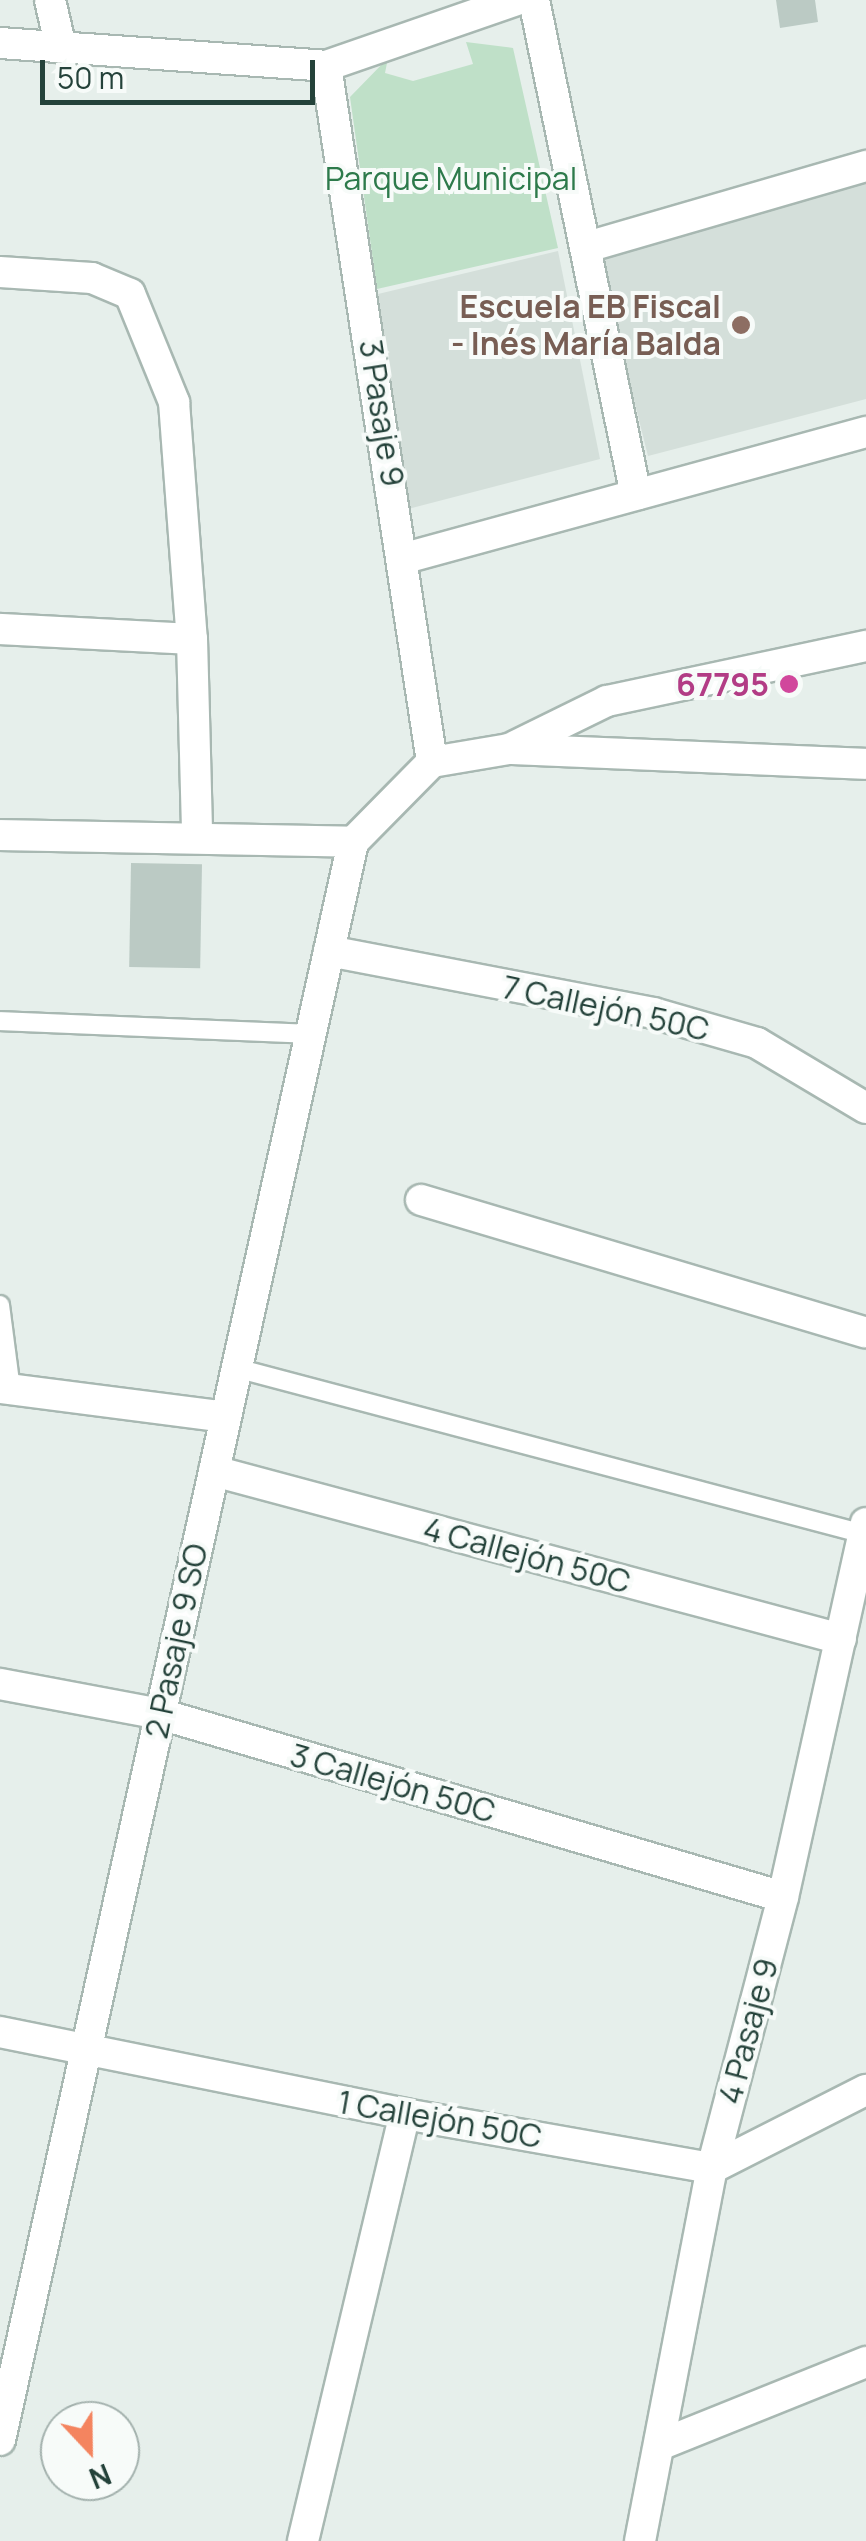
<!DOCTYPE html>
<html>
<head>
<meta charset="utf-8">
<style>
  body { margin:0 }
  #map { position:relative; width:866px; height:2541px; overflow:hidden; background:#e6efeb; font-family:Manrope,sans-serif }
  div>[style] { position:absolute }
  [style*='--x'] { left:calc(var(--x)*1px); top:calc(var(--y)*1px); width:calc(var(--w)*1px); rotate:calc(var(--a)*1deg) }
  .built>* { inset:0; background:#d4dfda }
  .green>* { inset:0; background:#bfe0c8 }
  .building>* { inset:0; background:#bbcac4; transform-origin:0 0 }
  .roads { filter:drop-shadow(2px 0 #a8b8b2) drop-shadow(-2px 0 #a8b8b2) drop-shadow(0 2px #a8b8b2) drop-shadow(0 -2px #a8b8b2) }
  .lane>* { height:18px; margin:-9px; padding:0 9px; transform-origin:9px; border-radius:9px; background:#fff }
  .street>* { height:30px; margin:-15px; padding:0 15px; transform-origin:15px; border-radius:15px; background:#fff }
  .dots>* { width:28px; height:28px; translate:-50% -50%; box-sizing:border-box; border:5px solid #f7fbf9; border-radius:50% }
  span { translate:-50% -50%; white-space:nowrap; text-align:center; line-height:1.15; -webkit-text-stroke:8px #f7fbf9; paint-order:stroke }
  .park-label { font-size:32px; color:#2d7a4b }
  .education-label { font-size:32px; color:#785e54; font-weight:700 }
  .right { translate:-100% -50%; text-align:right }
  .street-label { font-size:32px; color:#24423a }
  .hotel-label { font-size:32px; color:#b23c85; font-weight:700 }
  .north { position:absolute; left:40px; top:2401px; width:100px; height:100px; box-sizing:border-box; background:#f7fbf9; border:2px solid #a3b1ad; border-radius:50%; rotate:158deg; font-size:28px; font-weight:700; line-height:40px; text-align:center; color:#24423a }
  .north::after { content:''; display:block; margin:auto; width:35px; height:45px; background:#f4845f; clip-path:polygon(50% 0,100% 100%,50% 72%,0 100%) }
  .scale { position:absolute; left:40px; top:60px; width:275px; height:45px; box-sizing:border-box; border:5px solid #24423a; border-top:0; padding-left:12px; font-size:30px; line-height:35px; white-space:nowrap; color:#24423a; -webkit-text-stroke:8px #f7fbf9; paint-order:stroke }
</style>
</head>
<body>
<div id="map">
  <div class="built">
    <div style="clip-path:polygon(866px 183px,866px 399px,648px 456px,597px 252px)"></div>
    <div style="clip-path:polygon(558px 251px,600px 459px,408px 509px,378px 294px)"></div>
  </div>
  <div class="green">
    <div style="clip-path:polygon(466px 42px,513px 48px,558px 248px,377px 289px,350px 97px,388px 58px,385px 73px,413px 81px,473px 64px)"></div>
  </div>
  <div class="building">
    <div style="clip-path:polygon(776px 0,815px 0,818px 22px,780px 28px)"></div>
    <div style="left:131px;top:863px;width:71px;height:104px;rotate:1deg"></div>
  </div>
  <div class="roads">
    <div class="lane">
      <div style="--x:0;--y:1021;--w:310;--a:2.4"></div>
      <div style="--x:0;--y:1305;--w:86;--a:82.6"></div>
      <div style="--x:236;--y:1368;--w:650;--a:14.81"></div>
    </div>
    <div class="street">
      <div style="--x:50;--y:0;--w:49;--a:77.1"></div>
      <div style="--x:534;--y:0;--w:505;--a:78.36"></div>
      <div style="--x:0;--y:43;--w:327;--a:4"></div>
      <div style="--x:326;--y:66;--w:202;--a:-19.1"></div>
      <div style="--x:326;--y:66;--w:704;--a:81.34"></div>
      <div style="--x:587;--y:247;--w:291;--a:-16.2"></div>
      <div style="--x:0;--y:272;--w:92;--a:3.7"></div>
      <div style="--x:92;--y:278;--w:41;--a:22.8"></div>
      <div style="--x:130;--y:294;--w:117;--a:67.8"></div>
      <div style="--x:174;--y:402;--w:238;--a:85.7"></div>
      <div style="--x:192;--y:639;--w:196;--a:88.5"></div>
      <div style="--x:405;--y:558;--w:478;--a:-15.3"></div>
      <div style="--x:0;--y:629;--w:192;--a:3"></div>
      <div style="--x:515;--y:746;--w:102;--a:-26.1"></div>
      <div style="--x:607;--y:701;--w:265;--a:-12"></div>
      <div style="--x:0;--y:835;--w:353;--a:1.1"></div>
      <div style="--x:353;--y:842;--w:112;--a:-45.4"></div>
      <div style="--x:432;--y:762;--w:78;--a:-9.6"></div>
      <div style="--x:509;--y:749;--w:357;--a:2.4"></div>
      <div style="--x:329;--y:951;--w:330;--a:10.8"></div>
      <div style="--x:653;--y:1013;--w:108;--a:16.1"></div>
      <div style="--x:757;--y:1043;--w:127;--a:30.8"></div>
      <div style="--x:421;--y:1200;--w:464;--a:16.6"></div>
      <div style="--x:0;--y:1388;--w:227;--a:7.3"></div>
      <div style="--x:214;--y:1471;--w:649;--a:15"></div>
      <div style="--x:0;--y:1684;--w:163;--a:10.6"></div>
      <div style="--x:160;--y:1714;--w:649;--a:16.37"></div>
      <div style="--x:0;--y:2032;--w:413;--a:11.4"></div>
      <div style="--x:405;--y:2114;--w:312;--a:10"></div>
      <div style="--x:712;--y:2168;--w:173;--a:-26.9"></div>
      <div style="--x:0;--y:2440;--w:1637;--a:-77.54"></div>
      <div style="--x:662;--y:2444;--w:220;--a:-21.9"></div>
      <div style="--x:303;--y:2541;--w:439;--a:-76.6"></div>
      <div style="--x:640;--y:2541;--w:380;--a:-79.1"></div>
      <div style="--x:712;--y:2168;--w:280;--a:-75.3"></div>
      <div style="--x:783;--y:1897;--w:383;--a:-77.5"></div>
    </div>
  </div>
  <div class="dots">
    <div style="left:741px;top:325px;background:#8d6e63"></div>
    <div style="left:789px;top:684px;background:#d1479c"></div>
  </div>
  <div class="park-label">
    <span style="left:451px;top:178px">Parque Municipal</span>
  </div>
  <div class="education-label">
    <span class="right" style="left:721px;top:325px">Escuela EB Fiscal<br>- Inés María Balda</span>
  </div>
  <div class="street-label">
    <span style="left:382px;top:413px;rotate:81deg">3 Pasaje 9</span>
    <span style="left:606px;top:1008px;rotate:12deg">7 Callejón 50C</span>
    <span style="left:527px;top:1555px;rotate:15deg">4 Callejón 50C</span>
    <span style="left:176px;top:1641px;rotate:-78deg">2 Pasaje 9 SO</span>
    <span style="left:393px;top:1783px;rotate:16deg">3 Callejón 50C</span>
    <span style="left:748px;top:2031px;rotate:-75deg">4 Pasaje 9</span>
    <span style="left:440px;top:2119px;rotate:10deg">1 Callejón 50C</span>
  </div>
  <div class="hotel-label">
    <span class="right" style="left:769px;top:684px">67795</span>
  </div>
  <div class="north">N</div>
  <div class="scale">50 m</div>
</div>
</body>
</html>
